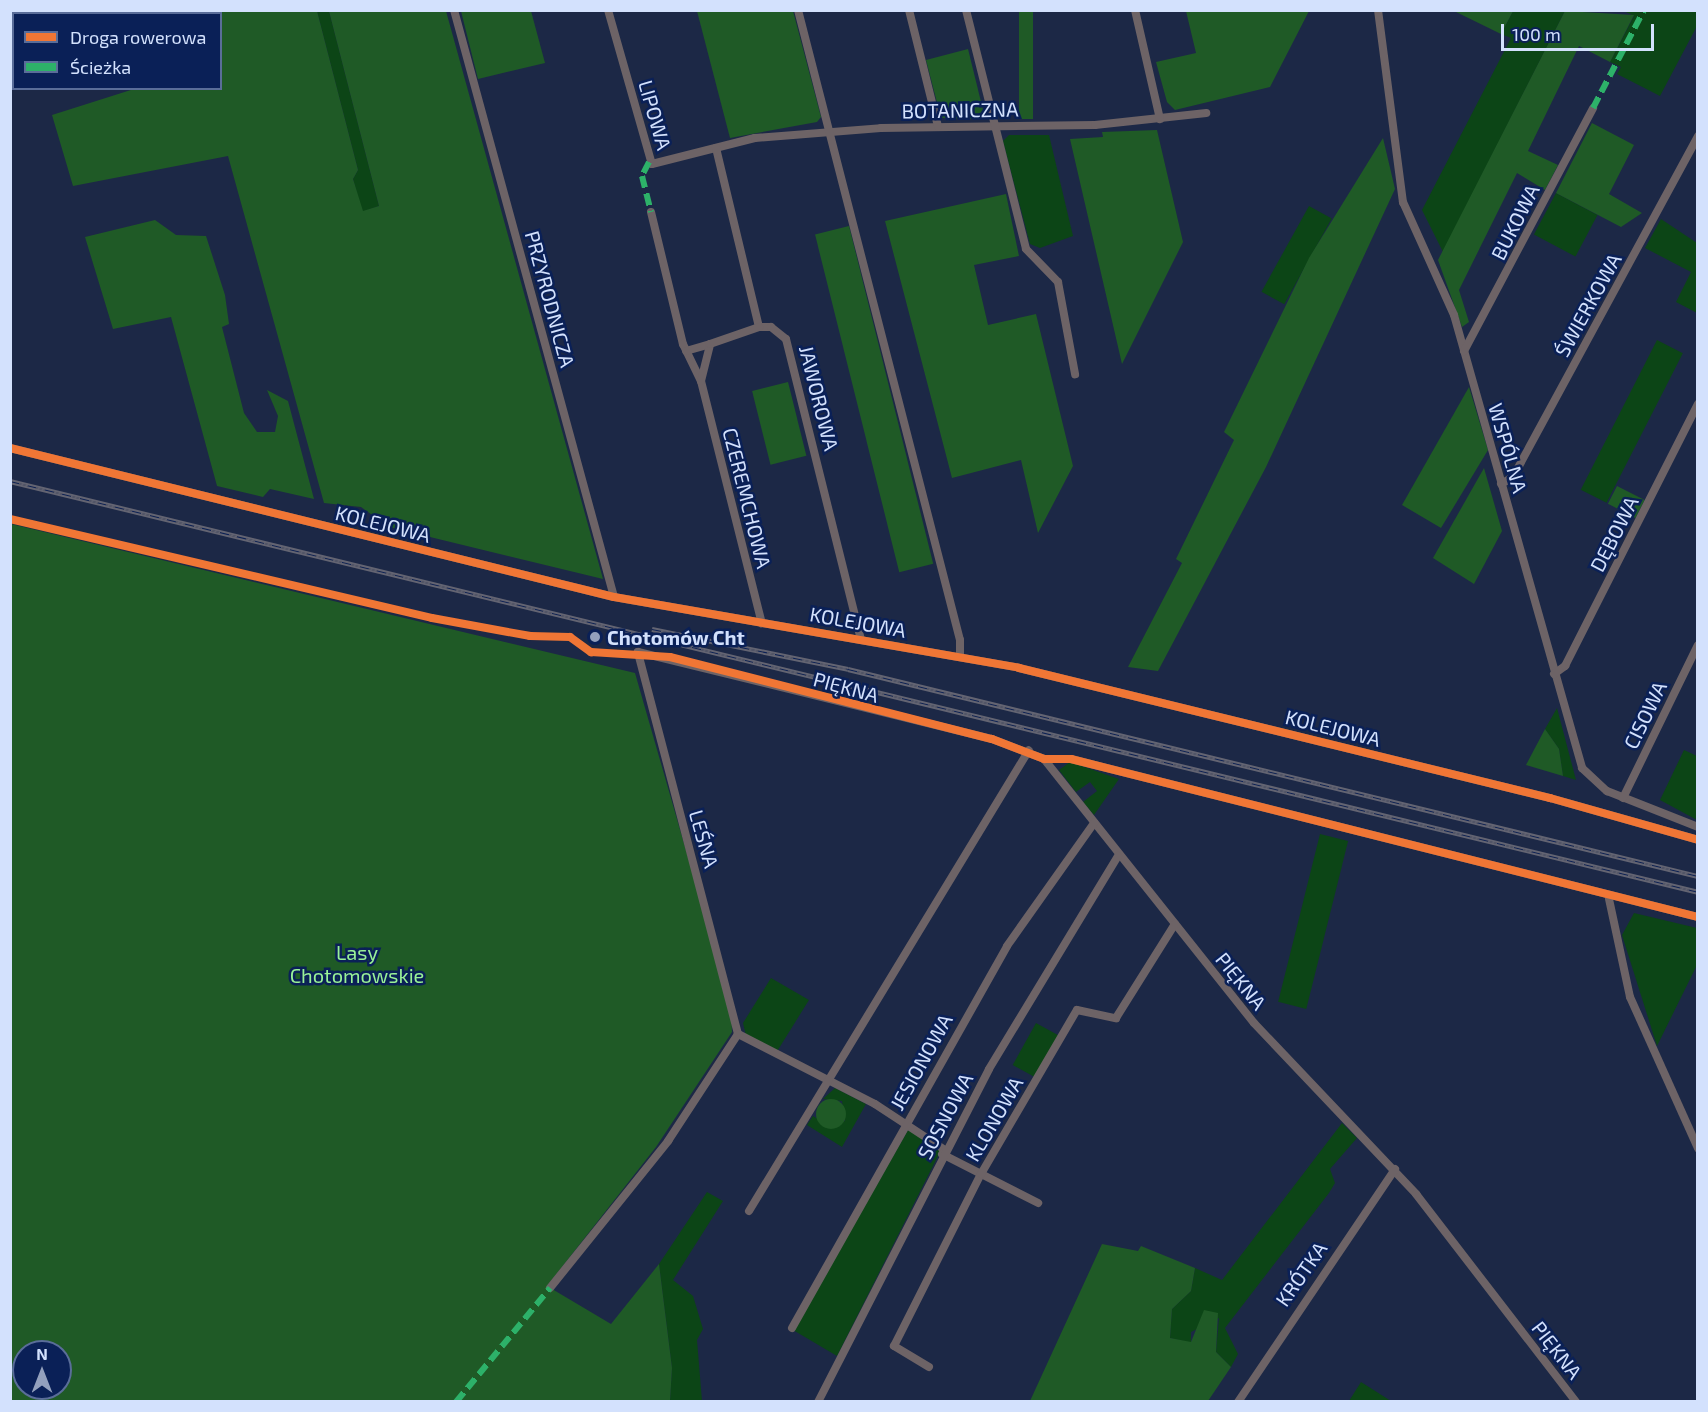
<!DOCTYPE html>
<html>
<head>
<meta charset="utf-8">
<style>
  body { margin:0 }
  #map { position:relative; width:1708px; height:1412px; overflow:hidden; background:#1c2846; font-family:"Exo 2",sans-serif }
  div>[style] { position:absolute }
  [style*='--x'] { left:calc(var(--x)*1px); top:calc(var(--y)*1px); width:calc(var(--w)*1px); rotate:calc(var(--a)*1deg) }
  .green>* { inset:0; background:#0c4516; transform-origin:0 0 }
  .forest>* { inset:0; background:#1f5a26; transform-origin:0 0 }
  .round { border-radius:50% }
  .street>* { height:8px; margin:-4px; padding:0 4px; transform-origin:4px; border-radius:4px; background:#6d6366 }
  .rail>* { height:5px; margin-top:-2.5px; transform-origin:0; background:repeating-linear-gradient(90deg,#0a2057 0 9px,#636472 0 18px); box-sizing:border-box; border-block:2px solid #636472 }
  .quiet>* { height:6px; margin-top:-3px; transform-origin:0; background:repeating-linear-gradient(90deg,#2db169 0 12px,transparent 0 18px) }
  .cycleway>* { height:8px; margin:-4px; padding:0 4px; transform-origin:4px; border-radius:4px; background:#f07635 }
  .dots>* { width:16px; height:16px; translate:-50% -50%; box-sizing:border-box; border:3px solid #0a2057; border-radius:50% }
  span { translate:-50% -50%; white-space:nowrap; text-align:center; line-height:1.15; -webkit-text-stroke:5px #0a2057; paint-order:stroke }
  .street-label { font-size:20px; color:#d3e1fd }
  .poi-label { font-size:20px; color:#d3e1fd; font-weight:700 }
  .left { translate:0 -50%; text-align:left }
  .park-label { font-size:20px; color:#99f197 }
  .frame { position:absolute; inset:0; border:12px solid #d3e1fd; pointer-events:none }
  .legend { position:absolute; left:12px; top:12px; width:210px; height:78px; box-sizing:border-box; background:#0a2057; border:2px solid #5a6d99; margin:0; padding:8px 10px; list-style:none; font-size:18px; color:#d3e1fd }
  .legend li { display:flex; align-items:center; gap:12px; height:30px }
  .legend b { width:30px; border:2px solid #5a6d99 }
  .north { position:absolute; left:12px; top:1340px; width:60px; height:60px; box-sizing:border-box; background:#0a2057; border:2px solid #5a6d99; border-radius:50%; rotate:0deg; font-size:16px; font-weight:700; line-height:24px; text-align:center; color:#d3e1fd }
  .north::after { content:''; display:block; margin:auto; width:21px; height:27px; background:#93a0bd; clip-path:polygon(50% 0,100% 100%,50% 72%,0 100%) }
  .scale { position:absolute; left:1501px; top:24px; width:153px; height:27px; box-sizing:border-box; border:3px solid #d3e1fd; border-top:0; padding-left:8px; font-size:18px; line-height:21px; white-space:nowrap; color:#d3e1fd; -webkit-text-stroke:4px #0a2057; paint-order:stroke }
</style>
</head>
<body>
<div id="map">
  <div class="green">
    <div style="clip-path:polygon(317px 11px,329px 11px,379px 206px,362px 212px,353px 179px,358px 170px)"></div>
    <div style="clip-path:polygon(1513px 11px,1565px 11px,1443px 252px,1422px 210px,1511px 38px,1501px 34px)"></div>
    <div style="clip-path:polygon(1624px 11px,1697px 11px,1697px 26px,1660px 96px,1617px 74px,1621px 67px,1610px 62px,1634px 16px)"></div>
    <div style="clip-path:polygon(1009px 135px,1049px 135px,1073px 236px,1040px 248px,1030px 244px,1003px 141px)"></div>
    <div style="left:1556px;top:193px;width:47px;height:47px;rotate:28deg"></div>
    <div style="left:1309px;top:206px;width:26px;height:98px;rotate:29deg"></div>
    <div style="clip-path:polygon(1661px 219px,1697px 243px,1697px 313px,1676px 302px,1691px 272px,1645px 248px)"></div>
    <div style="left:1657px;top:340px;width:29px;height:168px;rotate:27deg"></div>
    <div style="clip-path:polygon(1557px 708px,1576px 780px,1563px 776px,1559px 749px,1545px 729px)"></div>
    <div style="clip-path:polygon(1684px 750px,1697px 756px,1697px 820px,1660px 800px)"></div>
    <div style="clip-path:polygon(1070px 762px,1119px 779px,1094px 815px,1083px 802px,1097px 791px,1090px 782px,1076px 792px,1059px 770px)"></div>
    <div style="left:1320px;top:834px;width:29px;height:173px;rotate:14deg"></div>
    <div style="clip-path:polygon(1634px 913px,1697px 928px,1697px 965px,1657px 1046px,1622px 935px)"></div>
    <div style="clip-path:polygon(771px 978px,809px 1000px,776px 1053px,746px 1036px,743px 1023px)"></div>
    <div style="left:1036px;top:1023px;width:26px;height:48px;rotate:29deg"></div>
    <div style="clip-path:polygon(835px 1088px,866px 1104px,842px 1147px,807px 1125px,813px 1116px,829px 1126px,845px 1121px,842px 1101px,823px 1099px)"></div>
    <div style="clip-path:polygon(1342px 1123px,1357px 1138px,1330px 1169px,1335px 1183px,1329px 1193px,1225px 1328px,1238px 1354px,1231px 1367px,1216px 1352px,1219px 1318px,1191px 1332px,1191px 1343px,1170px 1338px,1172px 1309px,1191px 1291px,1195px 1268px,1222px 1280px)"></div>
    <div style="clip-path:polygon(908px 1130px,941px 1150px,837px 1356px,793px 1330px)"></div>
    <div style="clip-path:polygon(707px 1192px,723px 1201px,673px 1280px,693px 1296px,703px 1329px,697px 1340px,702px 1401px,670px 1401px,672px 1368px,659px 1264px)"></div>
    <div style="clip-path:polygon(1361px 1382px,1391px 1401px,1349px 1401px)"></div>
  </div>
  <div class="forest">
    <div style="clip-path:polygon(205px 11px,317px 11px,358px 170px,353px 179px,363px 211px,379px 206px,329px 11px,446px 11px,603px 579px,389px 527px,361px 507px,324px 503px,228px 156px,73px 186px,52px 115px,134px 89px,220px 88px,220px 14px)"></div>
    <div style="clip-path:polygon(461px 11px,531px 11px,545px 63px,478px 79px)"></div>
    <div style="clip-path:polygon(697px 11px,793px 11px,821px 117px,817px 122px,730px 138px)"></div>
    <div style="left:1019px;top:11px;width:14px;height:108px"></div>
    <div style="clip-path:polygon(1186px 11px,1186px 10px,1309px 11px,1270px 87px,1175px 110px,1167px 102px,1156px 62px,1196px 53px)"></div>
    <div style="clip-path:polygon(1454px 11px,1513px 11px,1501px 34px)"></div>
    <div style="clip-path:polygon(1565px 11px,1634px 15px,1610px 62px,1579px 46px,1528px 151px,1558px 165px,1545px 190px,1517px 173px,1459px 290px,1469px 322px,1462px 327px,1438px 260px)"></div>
    <div style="clip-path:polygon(968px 49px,984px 114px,982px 119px,941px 118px,926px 60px)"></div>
    <div style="clip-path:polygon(1592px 123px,1634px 145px,1609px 194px,1642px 213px,1621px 227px,1556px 193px)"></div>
    <div style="clip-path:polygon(1157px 130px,1183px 242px,1122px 364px,1070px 139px,1103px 137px,1102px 132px)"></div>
    <div style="clip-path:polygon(1383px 138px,1395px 189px,1266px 467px,1158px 671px,1128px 667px,1182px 563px,1176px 559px,1234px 440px,1224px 432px,1309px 258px)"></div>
    <div style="clip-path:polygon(1006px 194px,1019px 256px,974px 265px,988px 325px,1036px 314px,1073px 466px,1038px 533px,1021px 460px,952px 478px,885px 221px)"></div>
    <div style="clip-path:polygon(155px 220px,176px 235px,206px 236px,225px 295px,229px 324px,222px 327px,244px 413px,257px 432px,275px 432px,278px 416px,267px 390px,288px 401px,314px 499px,270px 489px,263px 497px,217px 486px,171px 317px,113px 329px,85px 237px)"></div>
    <div style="left:849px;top:226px;width:348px;height:35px;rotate:76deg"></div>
    <div style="left:788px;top:382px;width:76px;height:37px;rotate:76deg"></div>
    <div style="clip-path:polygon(1469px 387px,1488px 450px,1441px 528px,1402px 505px)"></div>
    <div style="clip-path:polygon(1484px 468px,1502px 531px,1474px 584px,1433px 558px)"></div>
    <div style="left:1617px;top:486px;width:31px;height:20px;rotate:27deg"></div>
    <div style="clip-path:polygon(evenodd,11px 524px,635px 673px,731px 1007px,732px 1032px,656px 1147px,547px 1286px,611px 1324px,659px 1264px,672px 1368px,670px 1401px,11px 1402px,11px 524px,24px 1352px,60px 1352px,60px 1388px,24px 1388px,24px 1352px)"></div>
    <div style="clip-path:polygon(1545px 729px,1559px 749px,1563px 776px,1526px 765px)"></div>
    <div class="round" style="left:816px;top:1099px;width:30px;height:30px"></div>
    <div style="clip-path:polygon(1102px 1244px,1138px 1251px,1141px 1246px,1195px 1268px,1191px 1291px,1172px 1309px,1170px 1338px,1191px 1342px,1204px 1310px,1218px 1313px,1216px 1352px,1231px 1367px,1208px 1401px,1030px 1401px)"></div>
  </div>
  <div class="street">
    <div style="--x:454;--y:10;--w:608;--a:74.75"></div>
    <div style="--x:608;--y:10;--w:160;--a:74.1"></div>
    <div style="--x:652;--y:164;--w:106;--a:-14.2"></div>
    <div style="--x:755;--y:138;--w:126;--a:-4.5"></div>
    <div style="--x:881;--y:128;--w:214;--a:-0.8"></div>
    <div style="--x:1095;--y:125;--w:112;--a:-6.2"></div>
    <div style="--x:798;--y:10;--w:650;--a:75.58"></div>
    <div style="--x:960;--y:640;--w:16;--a:90"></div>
    <div style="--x:909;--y:10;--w:120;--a:76"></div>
    <div style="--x:966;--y:10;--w:246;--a:75.9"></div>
    <div style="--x:1026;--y:249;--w:46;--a:45.9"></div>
    <div style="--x:1058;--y:282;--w:94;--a:79.5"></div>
    <div style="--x:1135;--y:10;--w:112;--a:77.1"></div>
    <div style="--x:1378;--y:10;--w:194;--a:82.6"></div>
    <div style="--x:1403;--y:202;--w:124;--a:65.7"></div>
    <div style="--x:1454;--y:315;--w:471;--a:74.2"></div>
    <div style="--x:1582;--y:768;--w:34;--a:43"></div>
    <div style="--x:1607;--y:791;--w:98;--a:21.6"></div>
    <div style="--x:716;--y:148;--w:184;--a:76.5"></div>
    <div style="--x:759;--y:327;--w:12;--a:0"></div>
    <div style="--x:771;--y:327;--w:19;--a:39"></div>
    <div style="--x:786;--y:339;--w:310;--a:76"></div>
    <div style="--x:651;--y:212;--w:136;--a:76.4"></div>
    <div style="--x:683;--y:344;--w:41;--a:64.1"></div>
    <div style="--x:701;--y:381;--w:250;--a:75.9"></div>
    <div style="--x:686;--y:351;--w:25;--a:-16"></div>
    <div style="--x:1464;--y:351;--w:275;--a:-62"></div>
    <div style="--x:701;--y:381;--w:38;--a:-76"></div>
    <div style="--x:710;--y:344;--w:52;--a:-19.1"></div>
    <div style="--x:10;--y:448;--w:622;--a:13.86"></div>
    <div style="--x:614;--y:597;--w:411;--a:9.9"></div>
    <div style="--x:1019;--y:668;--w:547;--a:13.76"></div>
    <div style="--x:1550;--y:798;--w:154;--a:15.8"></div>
    <div style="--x:1501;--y:484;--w:14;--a:-30"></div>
    <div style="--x:1513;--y:477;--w:388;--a:-61.5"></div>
    <div style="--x:1554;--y:674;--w:14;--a:-36"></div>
    <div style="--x:1565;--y:666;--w:294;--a:-63.1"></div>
    <div style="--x:1044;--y:759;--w:27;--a:0"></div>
    <div style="--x:1071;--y:759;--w:647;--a:14.14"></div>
    <div style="--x:1623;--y:798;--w:170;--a:-63.9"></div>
    <div style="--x:1609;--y:899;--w:100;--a:77.9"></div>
    <div style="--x:1630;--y:997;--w:166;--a:65.8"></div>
    <div style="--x:945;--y:1150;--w:84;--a:-146.7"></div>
    <div style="--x:875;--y:1104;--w:154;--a:-152.9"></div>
    <div style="--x:738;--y:1034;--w:395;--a:-104.7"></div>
    <div style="--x:638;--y:652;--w:365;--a:13.8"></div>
    <div style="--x:992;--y:739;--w:56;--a:21"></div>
    <div style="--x:1044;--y:759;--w:337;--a:51.5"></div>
    <div style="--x:1254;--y:1023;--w:236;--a:46.5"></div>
    <div style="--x:1416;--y:1194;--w:262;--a:52.4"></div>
    <div style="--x:942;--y:1154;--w:108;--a:27"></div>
    <div style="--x:749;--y:1211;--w:539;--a:-58.73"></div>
    <div style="--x:550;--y:1288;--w:189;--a:-51.2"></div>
    <div style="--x:668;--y:1141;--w:128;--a:-56.8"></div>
    <div style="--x:792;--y:1328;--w:438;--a:-60.6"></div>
    <div style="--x:1007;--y:946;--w:151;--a:-54.7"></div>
    <div style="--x:929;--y:1367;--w:41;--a:-149"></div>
    <div style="--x:894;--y:1346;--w:193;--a:-63.2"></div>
    <div style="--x:981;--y:1174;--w:190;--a:-59.7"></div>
    <div style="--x:1077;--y:1010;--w:40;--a:12"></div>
    <div style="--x:1116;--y:1018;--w:111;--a:-57.9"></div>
    <div style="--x:818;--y:1402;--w:374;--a:-62.8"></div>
    <div style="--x:989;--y:1069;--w:249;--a:-58.8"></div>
    <div style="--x:1238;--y:1402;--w:281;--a:-56"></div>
  </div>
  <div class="rail">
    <div style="--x:10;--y:481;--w:1737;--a:13.68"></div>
    <div style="--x:652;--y:629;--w:200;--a:11.5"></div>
    <div style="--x:848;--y:669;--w:875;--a:13.69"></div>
  </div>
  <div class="quiet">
    <div style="--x:1593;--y:108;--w:110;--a:-62.5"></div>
    <div style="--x:649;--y:162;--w:16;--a:117"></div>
    <div style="--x:642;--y:176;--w:37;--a:76"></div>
    <div style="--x:456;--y:1402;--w:148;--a:-50.5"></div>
  </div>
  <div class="cycleway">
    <div style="--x:10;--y:448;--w:622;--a:13.86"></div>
    <div style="--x:614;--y:597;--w:411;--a:9.9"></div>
    <div style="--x:1019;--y:668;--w:547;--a:13.76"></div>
    <div style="--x:1550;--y:798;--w:154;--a:15.8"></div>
    <div style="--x:10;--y:519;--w:433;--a:13.2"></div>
    <div style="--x:432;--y:618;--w:100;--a:10.4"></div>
    <div style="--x:530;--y:636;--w:40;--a:1.4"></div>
    <div style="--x:570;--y:637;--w:26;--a:36"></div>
    <div style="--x:591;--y:652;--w:79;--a:3.6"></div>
    <div style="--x:670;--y:657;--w:332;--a:14.3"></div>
    <div style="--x:992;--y:739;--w:56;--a:21"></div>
    <div style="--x:1044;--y:759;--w:27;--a:0"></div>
    <div style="--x:1071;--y:759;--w:647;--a:14.14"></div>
  </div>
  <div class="dots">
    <div style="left:595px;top:637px;background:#93a0bd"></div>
  </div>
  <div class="street-label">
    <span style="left:960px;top:110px;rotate:-1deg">BOTANICZNA</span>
    <span style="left:655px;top:115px;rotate:74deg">LIPOWA</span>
    <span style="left:1515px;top:222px;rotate:-63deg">BUKOWA</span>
    <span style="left:550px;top:299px;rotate:75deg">PRZYRODNICZA</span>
    <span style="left:1588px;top:305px;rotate:-61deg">ŚWIERKOWA</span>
    <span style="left:819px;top:398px;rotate:76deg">JAWOROWA</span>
    <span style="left:1508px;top:448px;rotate:74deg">WSPÓLNA</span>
    <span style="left:747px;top:498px;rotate:76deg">CZEREMCHOWA</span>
    <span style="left:383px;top:524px;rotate:14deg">KOLEJOWA</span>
    <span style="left:1614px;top:534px;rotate:-63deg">DĘBOWA</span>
    <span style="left:858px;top:622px;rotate:10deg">KOLEJOWA</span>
    <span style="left:846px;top:687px;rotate:15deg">PIĘKNA</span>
    <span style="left:1645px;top:715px;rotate:-64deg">CISOWA</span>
    <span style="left:1333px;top:728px;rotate:14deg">KOLEJOWA</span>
    <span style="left:704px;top:839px;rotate:74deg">LEŚNA</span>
    <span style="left:1241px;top:981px;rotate:51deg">PIĘKNA</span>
    <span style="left:921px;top:1062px;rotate:-61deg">JESIONOWA</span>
    <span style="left:945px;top:1116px;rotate:-62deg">SOSNOWA</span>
    <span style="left:994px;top:1119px;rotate:-60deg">KLONOWA</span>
    <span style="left:1301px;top:1274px;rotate:-55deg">KRÓTKA</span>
    <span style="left:1557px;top:1350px;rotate:52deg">PIĘKNA</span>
  </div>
  <div class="poi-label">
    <span class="left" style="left:607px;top:637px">Chotomów Cht</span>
  </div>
  <div class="park-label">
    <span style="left:357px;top:964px">Lasy<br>Chotomowskie</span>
  </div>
  <div class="frame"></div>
  <ul class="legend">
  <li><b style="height:8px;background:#f07635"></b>Droga rowerowa</li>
  <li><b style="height:8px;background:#2db169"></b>Ścieżka</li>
  </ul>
  <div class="north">N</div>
  <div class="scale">100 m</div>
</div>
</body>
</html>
